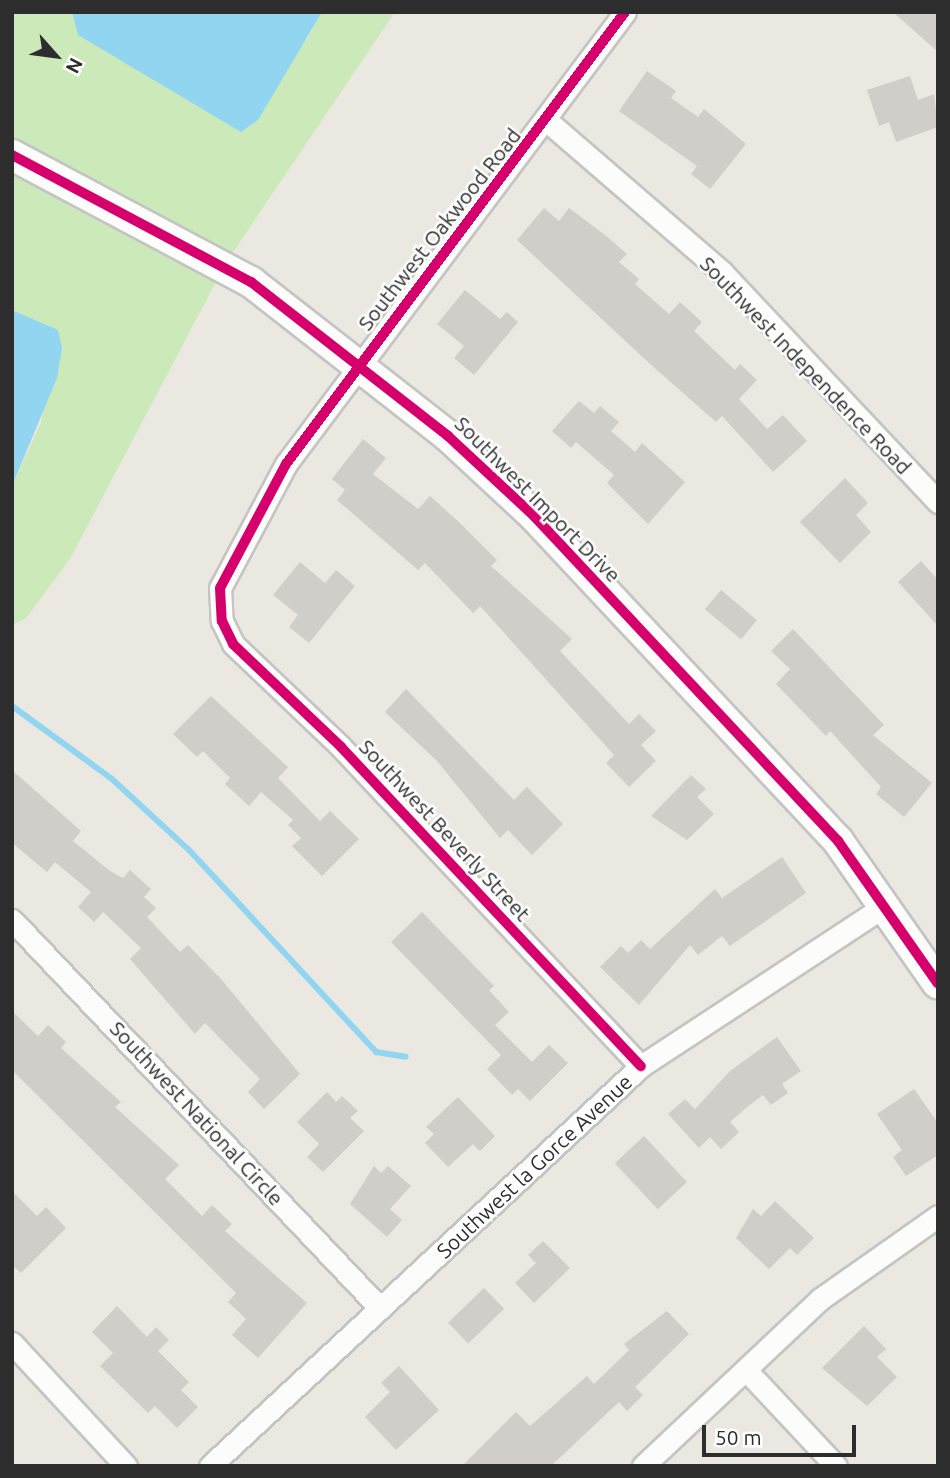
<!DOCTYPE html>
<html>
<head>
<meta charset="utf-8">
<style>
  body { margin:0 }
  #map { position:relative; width:950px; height:1478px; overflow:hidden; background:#ebe8e2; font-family:Ubuntu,sans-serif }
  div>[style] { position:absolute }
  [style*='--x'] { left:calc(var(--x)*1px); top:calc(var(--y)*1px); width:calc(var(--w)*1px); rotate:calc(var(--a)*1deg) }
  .green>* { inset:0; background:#cbe9b9 }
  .water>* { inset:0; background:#91d5f1 }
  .stream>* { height:6px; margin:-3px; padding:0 3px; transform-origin:3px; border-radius:3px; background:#91d5f1 }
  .building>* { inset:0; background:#d0cec9; transform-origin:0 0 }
  .roads { filter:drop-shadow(2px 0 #c4c4c3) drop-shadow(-2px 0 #c4c4c3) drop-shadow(0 2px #c4c4c3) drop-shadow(0 -2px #c4c4c3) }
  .street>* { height:21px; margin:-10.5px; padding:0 10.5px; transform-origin:10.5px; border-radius:10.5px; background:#fcfcfb }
  .secondary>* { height:30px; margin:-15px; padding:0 15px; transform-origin:15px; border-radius:15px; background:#fcfcfb }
  .cycleway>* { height:10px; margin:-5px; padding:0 5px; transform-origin:5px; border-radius:5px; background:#d6006c }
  span { translate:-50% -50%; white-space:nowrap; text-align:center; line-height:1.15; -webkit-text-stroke:5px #fff; paint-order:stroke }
  .street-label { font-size:21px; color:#2d2d2d }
  .frame { position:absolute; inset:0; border:14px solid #2d2d2d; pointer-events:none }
  .north { position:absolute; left:21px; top:21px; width:70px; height:70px; -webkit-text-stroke:5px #fff; paint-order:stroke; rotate:118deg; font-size:19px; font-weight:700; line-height:28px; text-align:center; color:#2d2d2d }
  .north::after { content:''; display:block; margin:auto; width:24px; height:32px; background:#2d2d2d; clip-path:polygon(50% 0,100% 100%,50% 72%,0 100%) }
  .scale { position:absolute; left:702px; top:1425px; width:154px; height:32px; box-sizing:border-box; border:4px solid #2d2d2d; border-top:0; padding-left:9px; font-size:21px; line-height:24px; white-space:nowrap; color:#2d2d2d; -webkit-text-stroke:5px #fff; paint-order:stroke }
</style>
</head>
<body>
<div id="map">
  <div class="green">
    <div style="clip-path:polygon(12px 12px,72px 12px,78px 35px,95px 45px,307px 39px,322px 12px,395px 12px,229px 258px,12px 143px)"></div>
    <div style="clip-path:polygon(12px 167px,219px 276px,70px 559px,26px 618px,12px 625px,12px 486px,41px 422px,57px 330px,12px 310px)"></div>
  </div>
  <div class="water">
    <div style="clip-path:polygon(72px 12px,322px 12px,258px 120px,241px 132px,78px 35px)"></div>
    <div style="clip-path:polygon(12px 310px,58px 330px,62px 348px,57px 378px,12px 486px)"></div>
  </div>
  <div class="stream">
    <div style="--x:12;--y:706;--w:124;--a:36.1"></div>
    <div style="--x:112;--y:779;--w:106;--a:42.7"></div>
    <div style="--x:190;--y:851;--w:274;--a:47.2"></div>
    <div style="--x:376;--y:1052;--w:30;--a:9"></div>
  </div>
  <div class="building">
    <div style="clip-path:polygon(893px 12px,938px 12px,938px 52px)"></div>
    <div style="clip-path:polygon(647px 71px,676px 91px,671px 98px,698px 117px,704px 109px,746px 144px,710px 189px,691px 174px,697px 166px,619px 111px)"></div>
    <div style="clip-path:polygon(910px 76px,918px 100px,934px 94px,938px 127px,896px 142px,889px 122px,879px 126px,867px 90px)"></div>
    <div style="clip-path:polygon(544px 208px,559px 221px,569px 208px,605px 235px,627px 254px,619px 262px,639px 279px,635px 284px,669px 314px,680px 302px,702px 322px,694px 331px,735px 370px,740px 364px,757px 380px,739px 399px,767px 429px,783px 415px,807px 441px,773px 472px,722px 416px,716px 422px,649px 363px,517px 240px)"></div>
    <div style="clip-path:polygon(465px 290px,500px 319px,507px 312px,518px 322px,474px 375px,454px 358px,464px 346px,437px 324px)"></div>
    <div style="clip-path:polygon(579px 401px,594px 413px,600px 406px,619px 422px,611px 431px,635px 452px,642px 443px,685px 482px,648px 524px,607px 483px,614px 475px,576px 442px,571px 448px,552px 431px)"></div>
    <div style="clip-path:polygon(363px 439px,386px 458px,373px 474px,418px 509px,430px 496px,460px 523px,497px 560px,491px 566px,572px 639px,560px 651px,629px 724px,639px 714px,656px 731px,641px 745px,656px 761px,629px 787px,606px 763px,614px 755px,480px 606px,473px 613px,425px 563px,418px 570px,337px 500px,345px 490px,332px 479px)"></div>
    <div style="clip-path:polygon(845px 478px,868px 503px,856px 515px,871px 532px,840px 563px,800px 522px)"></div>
    <div style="clip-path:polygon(921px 561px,938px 580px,938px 626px,898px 582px)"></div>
    <div style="clip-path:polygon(300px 562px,325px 583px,336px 570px,355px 586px,309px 643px,289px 627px,298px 615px,273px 595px)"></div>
    <div style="left:721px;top:590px;width:47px;height:25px;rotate:40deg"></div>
    <div style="clip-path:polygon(793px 629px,884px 725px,873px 735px,932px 783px,904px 817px,876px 794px,881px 787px,830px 731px,826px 736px,776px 684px,790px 669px,771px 651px)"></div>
    <div style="clip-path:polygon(406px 689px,514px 800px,527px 787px,563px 824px,532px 855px,508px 830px,500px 838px,437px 761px,385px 712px)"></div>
    <div style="clip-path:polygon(211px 696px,288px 767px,278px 778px,320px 821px,330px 811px,359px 839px,322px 876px,292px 846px,301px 838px,288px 825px,293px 820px,261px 792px,249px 806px,225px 784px,230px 778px,203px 751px,197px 757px,173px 734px)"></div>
    <div style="clip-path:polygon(12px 770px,81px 831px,73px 841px,110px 871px,123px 878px,130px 870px,151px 889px,144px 897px,156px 908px,147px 917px,180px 952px,188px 945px,221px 979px,300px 1074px,264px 1109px,248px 1092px,260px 1079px,205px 1023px,195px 1034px,130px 959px,141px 948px,103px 912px,94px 922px,78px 907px,91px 892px,55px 862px,47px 872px,12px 843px)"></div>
    <div style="clip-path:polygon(691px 775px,706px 789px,697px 797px,714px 814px,687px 840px,651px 816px)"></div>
    <div style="clip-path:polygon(782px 857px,806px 893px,730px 946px,722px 936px,698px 955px,690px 945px,639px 1005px,600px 967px,621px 946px,628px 953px,641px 940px,650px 949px,715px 889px,722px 898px)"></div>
    <div style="clip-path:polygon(422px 912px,494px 986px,489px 990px,509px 1012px,495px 1025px,532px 1062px,549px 1045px,568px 1063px,530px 1101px,518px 1089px,512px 1095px,487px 1069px,501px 1055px,391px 942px)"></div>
    <div style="clip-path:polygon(12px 1011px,38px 1036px,48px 1025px,66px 1042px,61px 1048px,121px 1102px,115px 1107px,179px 1165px,165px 1179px,202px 1216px,212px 1205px,232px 1224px,225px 1231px,307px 1303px,258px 1358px,232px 1335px,246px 1319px,228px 1302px,236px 1293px,12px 1070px)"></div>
    <div style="clip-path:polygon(777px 1037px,801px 1071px,782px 1084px,788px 1093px,771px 1105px,763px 1095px,746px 1108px,730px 1122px,739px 1132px,721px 1149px,710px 1137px,699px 1148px,668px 1114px,685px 1099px,695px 1109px,730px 1071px)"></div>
    <div style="clip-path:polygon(914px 1089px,938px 1123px,938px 1155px,906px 1176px,893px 1157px,902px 1150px,877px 1114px)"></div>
    <div style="clip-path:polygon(327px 1092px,336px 1102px,342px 1096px,358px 1111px,350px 1118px,364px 1131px,323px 1172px,307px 1157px,319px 1144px,297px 1122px)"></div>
    <div style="clip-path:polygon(458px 1097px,495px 1136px,480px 1151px,473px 1144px,448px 1167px,425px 1143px,434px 1134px,426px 1127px)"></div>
    <div style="left:644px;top:1136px;width:63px;height:40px;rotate:47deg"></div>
    <div style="clip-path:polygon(374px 1166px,381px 1173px,388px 1166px,411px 1186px,390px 1209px,402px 1220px,387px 1237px,350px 1204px)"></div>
    <div style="clip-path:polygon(12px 1191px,37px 1216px,46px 1207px,66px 1228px,21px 1273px,12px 1265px)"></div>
    <div style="clip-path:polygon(775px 1201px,814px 1238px,797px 1255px,790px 1248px,769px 1269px,736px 1238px,753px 1209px,761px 1216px)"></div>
    <div style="clip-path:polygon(543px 1241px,570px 1268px,534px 1303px,515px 1283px,536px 1263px,528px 1255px)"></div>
    <div style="left:484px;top:1288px;width:29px;height:50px;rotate:46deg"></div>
    <div style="clip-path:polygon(117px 1306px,147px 1337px,156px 1327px,169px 1340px,158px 1351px,189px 1382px,181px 1390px,198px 1407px,177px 1428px,155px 1406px,148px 1413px,100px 1366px,113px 1353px,92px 1332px)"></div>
    <div style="clip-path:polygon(667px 1311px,689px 1334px,635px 1387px,643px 1395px,627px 1411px,619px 1402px,551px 1466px,462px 1466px,516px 1412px,530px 1426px,587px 1376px,594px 1384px,629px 1350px,624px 1344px)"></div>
    <div style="clip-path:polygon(864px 1326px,886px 1349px,877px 1357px,897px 1377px,867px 1406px,822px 1368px)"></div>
    <div style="clip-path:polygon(399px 1366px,439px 1410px,396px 1450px,365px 1417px,390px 1392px,381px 1383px)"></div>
  </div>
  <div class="roads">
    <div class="street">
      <div style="--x:625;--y:12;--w:565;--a:126.87"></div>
      <div style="--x:286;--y:464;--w:140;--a:118"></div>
      <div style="--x:220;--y:588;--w:33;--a:87"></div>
      <div style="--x:222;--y:621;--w:25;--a:64"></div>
      <div style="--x:233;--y:644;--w:149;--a:43.6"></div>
      <div style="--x:341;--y:747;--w:438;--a:46.8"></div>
      <div style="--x:546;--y:120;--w:233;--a:40.8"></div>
      <div style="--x:722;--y:272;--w:316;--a:46.8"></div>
      <div style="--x:12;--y:920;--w:535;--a:46.52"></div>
      <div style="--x:12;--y:1343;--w:168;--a:47.2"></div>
      <div style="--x:747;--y:1371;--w:130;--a:46.9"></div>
      <div style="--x:210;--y:1466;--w:588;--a:-42.86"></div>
      <div style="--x:641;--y:1066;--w:293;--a:-33.3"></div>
      <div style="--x:643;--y:1466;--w:243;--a:-43.3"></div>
      <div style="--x:820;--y:1299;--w:144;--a:-35.1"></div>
    </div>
    <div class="secondary">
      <div style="--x:12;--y:155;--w:271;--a:28"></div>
      <div style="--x:251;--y:282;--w:250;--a:38"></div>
      <div style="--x:448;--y:436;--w:117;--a:42.9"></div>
      <div style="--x:534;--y:516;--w:445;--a:46.9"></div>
      <div style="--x:838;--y:841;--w:174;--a:55"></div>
    </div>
  </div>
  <div class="cycleway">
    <div style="--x:625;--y:12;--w:565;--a:126.87"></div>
    <div style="--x:286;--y:464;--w:140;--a:118"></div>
    <div style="--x:220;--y:588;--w:33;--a:87"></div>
    <div style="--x:222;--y:621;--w:25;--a:64"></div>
    <div style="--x:233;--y:644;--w:149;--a:43.6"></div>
    <div style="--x:341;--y:747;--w:438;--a:46.8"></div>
    <div style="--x:12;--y:155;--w:271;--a:28"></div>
    <div style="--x:251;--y:282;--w:250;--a:38"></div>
    <div style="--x:448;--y:436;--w:117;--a:42.9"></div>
    <div style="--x:534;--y:516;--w:445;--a:46.9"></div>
    <div style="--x:838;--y:841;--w:174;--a:55"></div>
  </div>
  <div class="street-label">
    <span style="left:439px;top:229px;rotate:-52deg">Southwest Oakwood Road</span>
    <span style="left:806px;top:365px;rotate:46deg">Southwest Independence Road</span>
    <span style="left:538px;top:499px;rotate:45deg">Southwest Import Drive</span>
    <span style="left:445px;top:830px;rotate:47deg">Southwest Beverly Street</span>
    <span style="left:197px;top:1113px;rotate:47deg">Southwest National Circle</span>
    <span style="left:534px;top:1166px;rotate:-43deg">Southwest la Gorce Avenue</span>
  </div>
  <div class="frame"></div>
  <div class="north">N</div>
  <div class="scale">50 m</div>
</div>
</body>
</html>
